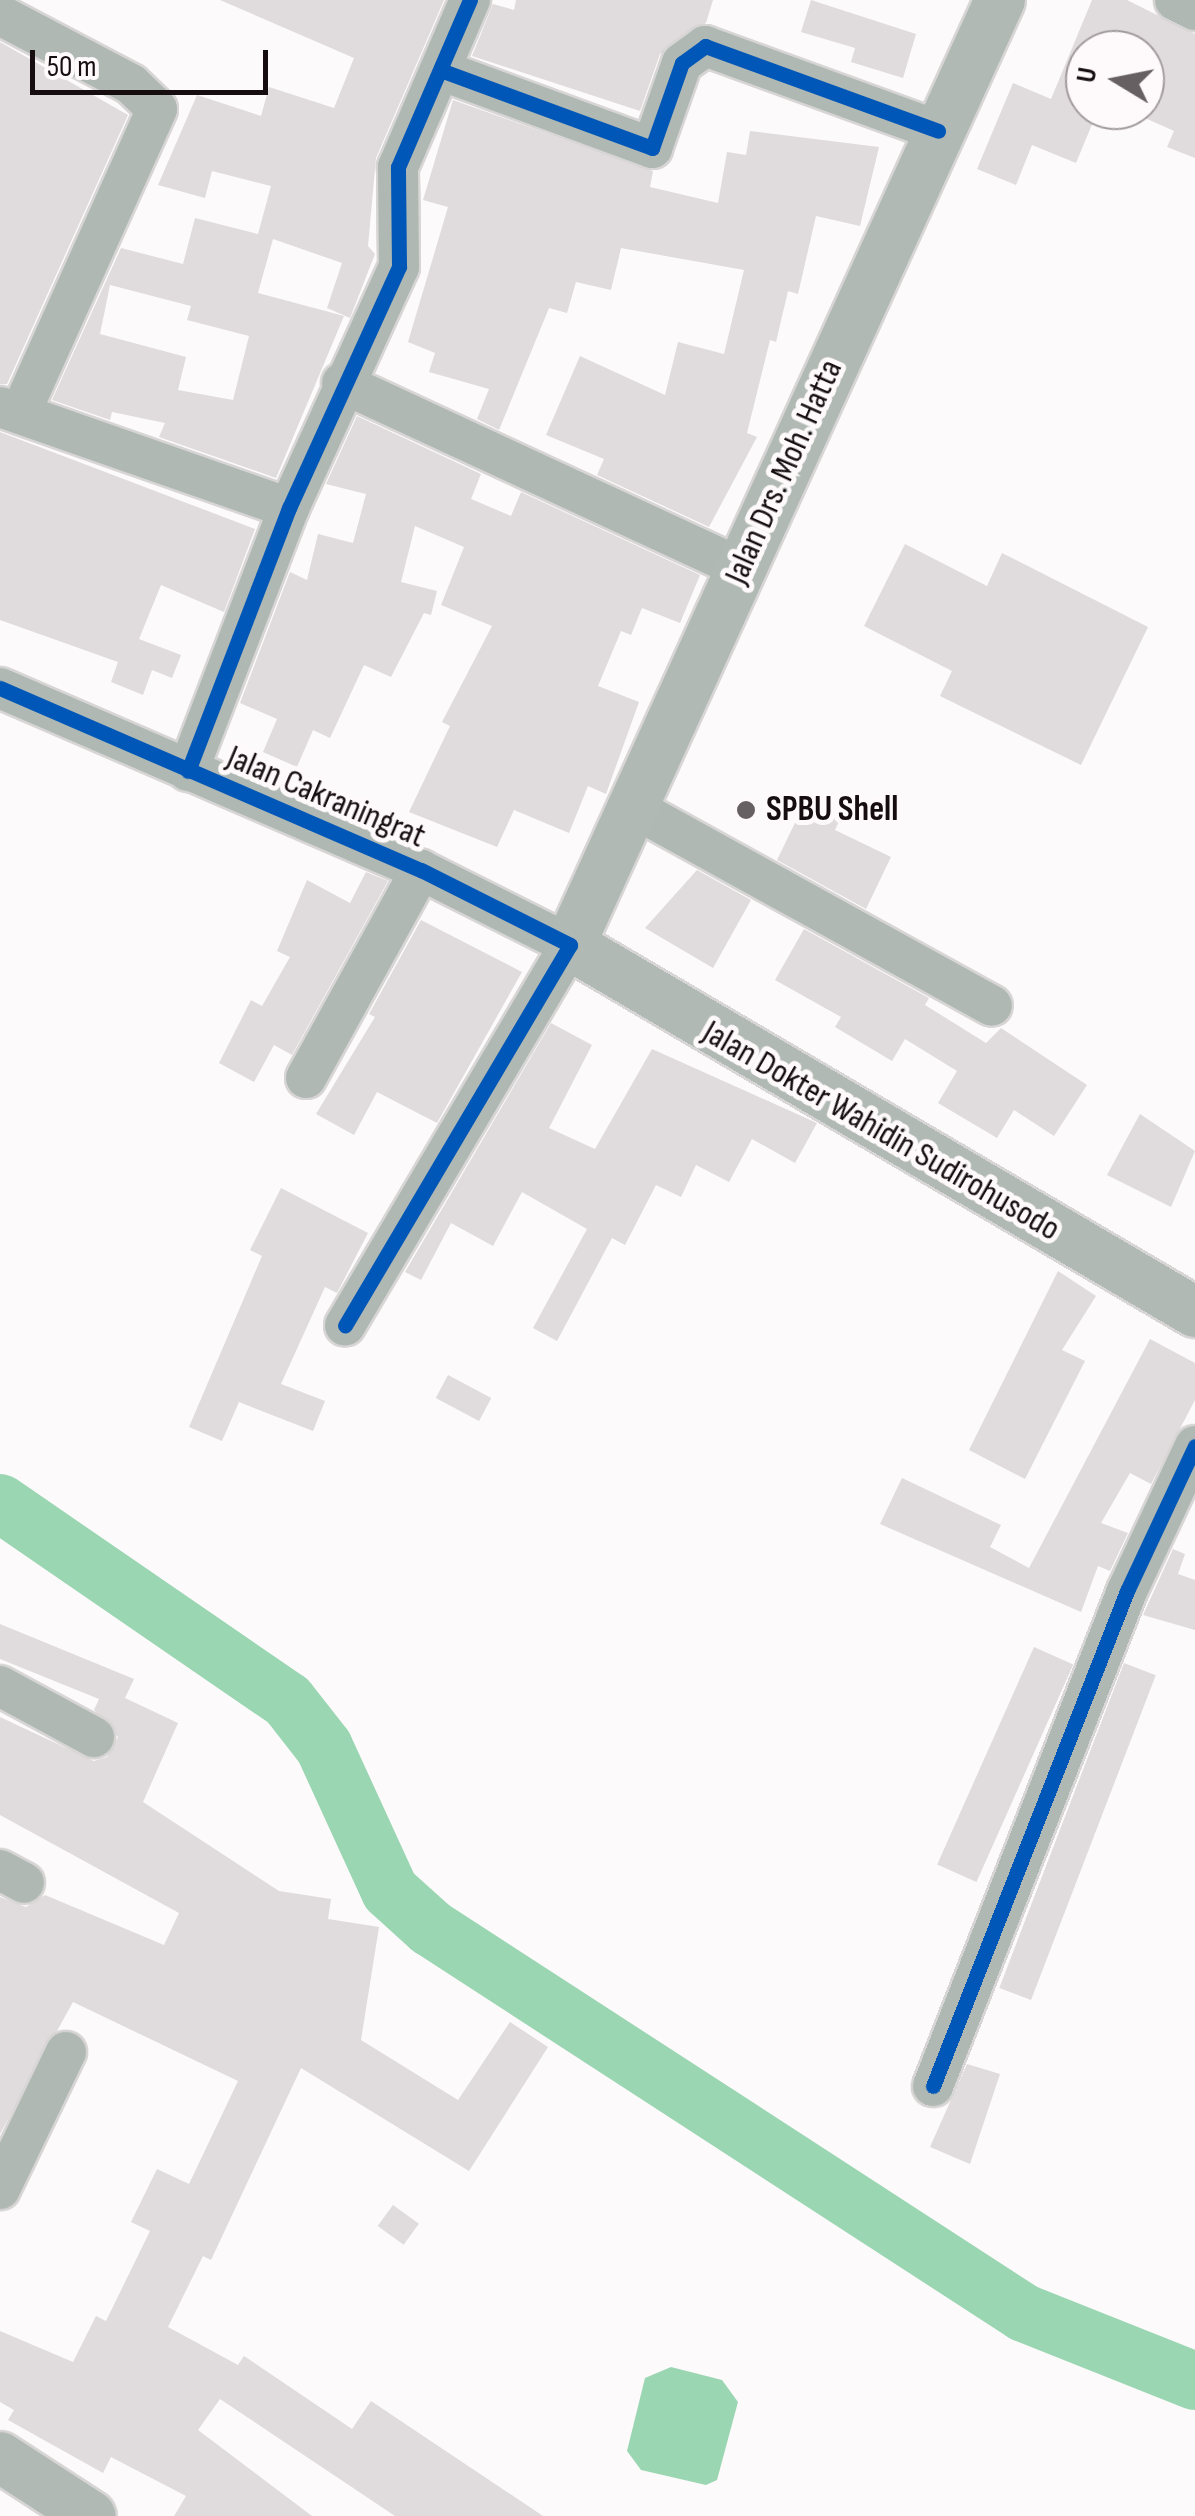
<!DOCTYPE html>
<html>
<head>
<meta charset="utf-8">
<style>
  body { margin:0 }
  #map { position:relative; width:1195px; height:2516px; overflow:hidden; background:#fdfafb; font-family:"Sofia Sans Condensed",sans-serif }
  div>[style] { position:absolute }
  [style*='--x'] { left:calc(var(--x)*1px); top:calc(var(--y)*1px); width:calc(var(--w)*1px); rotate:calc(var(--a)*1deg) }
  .water>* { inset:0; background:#9bd6b3 }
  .river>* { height:58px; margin:-29px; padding:0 29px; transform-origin:29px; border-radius:29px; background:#9bd6b3 }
  .building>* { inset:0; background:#e0dbdd; transform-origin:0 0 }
  .roads { filter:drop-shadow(2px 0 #d7d5d5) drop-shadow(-2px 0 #d7d5d5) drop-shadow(0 2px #d7d5d5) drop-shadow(0 -2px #d7d5d5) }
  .minor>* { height:40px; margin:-20px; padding:0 20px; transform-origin:20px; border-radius:20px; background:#afb8b2 }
  .major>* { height:50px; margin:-25px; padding:0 25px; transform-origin:25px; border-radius:25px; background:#b1b9b4 }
  .cycleway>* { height:15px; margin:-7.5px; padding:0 7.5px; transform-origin:7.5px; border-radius:7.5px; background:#0057b8 }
  .dots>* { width:28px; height:28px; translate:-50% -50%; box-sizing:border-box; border:5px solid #fef9fb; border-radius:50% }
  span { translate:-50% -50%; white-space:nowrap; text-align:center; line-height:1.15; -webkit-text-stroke:10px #fef9fb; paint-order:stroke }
  .street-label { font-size:35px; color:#150d10 }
  .poi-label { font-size:35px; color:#150d10; font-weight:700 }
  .left { translate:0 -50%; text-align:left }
  .north { position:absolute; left:1065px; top:30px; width:100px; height:100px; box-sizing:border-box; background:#fef9fb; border:2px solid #a19b9d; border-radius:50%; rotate:280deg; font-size:28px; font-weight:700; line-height:40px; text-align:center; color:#150d10 }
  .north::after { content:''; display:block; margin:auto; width:35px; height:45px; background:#666062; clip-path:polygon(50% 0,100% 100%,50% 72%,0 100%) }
  .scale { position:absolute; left:30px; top:50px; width:238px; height:45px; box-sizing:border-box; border:5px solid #150d10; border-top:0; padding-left:12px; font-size:30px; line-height:35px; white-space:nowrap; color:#150d10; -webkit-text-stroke:8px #fef9fb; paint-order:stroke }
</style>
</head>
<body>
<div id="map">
  <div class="water">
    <div style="clip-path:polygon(671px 2367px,722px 2380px,738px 2402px,717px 2480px,706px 2485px,641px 2470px,627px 2451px,645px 2378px)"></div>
  </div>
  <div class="river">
    <div style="--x:0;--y:1503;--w:349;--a:34.5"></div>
    <div style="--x:288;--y:1701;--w:58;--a:52"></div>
    <div style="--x:324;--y:1747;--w:158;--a:65.4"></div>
    <div style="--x:390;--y:1891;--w:55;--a:42.1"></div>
    <div style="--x:431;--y:1928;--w:707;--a:32.99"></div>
    <div style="--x:1024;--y:2313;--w:184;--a:21.7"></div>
  </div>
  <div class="building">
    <div style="clip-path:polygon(evenodd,220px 0,444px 0,376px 158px,368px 246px,375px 254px,350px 318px,327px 308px,342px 263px,273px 239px,258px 293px,344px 316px,276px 478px,159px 437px,165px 423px,112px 412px,110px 420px,52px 400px,121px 248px,183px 264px,195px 218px,258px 234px,271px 186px,212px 171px,205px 198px,158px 185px,197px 95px,261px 116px,269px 87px,334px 108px,354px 58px,220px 0,110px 285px,191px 306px,187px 320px,249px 336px,233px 400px,178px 390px,186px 357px,100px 334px,110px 285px)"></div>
    <div style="clip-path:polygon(516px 0,713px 0,706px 23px,660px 54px,640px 111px,472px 56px,493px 4px,514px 10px)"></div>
    <div style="clip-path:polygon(811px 0,916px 34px,903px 78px,851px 62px,855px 48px,801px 32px)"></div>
    <div style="clip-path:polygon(1092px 0,1127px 0,1195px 34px,1195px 158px,1167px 147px,1174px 131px,1145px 118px,1145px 50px,1085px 50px,1085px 110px,1098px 110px,1076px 163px,1032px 145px,1016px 185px,977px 169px,1013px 83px,1051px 99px)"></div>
    <div style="clip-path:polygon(0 42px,128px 115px,7px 384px,0 384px)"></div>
    <div style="clip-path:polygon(453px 100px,653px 171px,650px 187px,718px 203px,727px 152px,746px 155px,750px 131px,879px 147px,860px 226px,816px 216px,798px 294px,788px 291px,776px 342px,770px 340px,747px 433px,757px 437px,709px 527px,597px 475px,604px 459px,546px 435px,580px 356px,665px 395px,678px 342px,724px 354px,744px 270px,621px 248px,611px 290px,576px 282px,567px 313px,549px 308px,499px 430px,477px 419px,489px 389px,429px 372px,435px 353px,408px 342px,448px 207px,423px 200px)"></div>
    <div style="clip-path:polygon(357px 416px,481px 474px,471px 499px,511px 516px,521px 492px,700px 575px,680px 623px,642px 608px,631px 635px,621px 631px,598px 686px,639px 702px,606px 794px,588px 786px,569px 833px,514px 810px,497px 847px,409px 812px,450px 726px,442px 722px,492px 626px,441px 605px,464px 547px,415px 526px,401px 582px,437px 591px,431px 615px,424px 613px,391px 677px,364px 665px,330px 738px,313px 730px,297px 767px,263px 752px,277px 719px,240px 703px,290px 572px,307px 580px,318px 534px,353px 543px,366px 494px,326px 484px)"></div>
    <div style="clip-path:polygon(0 432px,255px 529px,224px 612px,161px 585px,139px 639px,181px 655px,172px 678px,152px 670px,143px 695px,111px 682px,118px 662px,0 620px)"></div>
    <div style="clip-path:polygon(905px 544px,987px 586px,1002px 553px,1148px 627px,1081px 765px,940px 696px,952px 671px,864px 626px)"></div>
    <div style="clip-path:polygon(807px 798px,842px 815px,835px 830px,891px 857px,866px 909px,777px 860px)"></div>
    <div style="clip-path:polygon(697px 870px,751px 900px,713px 968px,645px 928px)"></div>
    <div style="clip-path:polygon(366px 872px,388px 881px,292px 1055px,274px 1045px,254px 1082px,219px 1063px,251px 1000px,262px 1006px,290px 957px,277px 951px,307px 880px,350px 903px)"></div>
    <div style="clip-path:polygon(421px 920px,522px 972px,437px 1123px,377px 1092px,354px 1135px,316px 1114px,375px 1017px,369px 1014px)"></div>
    <div style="clip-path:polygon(804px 929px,929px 998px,925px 1005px,986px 1043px,1001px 1028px,1087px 1085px,1054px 1136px,1014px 1110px,997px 1138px,938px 1103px,957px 1071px,905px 1039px,892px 1061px,835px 1027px,841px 1017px,775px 980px)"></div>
    <div style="clip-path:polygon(551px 1023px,592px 1045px,549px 1128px,595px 1149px,652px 1049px,817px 1123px,795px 1163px,752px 1139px,729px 1182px,696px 1165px,681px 1197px,656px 1185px,625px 1245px,612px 1238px,557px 1341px,533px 1328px,587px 1229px,522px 1192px,493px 1246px,451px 1223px,421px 1280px,405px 1272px)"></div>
    <div style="clip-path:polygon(1140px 1114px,1195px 1151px,1171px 1207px,1107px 1175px)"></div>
    <div style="clip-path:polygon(281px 1188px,368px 1233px,337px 1293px,325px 1287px,281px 1384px,325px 1401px,313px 1431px,239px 1402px,222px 1441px,189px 1427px,262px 1256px,250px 1250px)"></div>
    <div style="clip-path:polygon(1058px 1271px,1096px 1296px,1062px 1350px,1085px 1361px,1025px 1479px,969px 1450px)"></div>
    <div style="clip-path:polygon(1150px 1339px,1195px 1363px,1195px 1400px,1151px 1484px,1130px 1473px,1101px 1523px,1128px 1533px,1110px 1571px,1098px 1566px,1081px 1612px,880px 1524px,902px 1478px,1001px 1525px,990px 1547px,1029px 1568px)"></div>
    <div style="left:448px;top:1375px;width:49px;height:26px;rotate:28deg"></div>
    <div style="clip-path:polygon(1173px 1549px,1185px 1554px,1178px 1574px,1195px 1580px,1195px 1630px,1143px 1615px)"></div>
    <div style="clip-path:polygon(0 1624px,134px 1679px,125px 1698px,178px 1723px,143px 1802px,279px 1891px,331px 1899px,328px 1919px,379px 1927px,361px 2040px,458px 2100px,510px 2022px,548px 2047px,469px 2171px,301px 2068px,211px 2260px,203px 2256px,168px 2327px,238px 2365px,244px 2356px,352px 2429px,371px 2401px,543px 2516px,395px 2516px,220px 2399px,198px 2430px,312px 2516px,174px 2516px,186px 2496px,111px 2457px,103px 2473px,8px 2420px,14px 2410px,0 2402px,0 2331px,73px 2362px,96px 2316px,106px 2321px,150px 2231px,131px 2222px,157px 2169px,189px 2184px,238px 2081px,73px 2002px,0 2134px,0 1897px,26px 1907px,45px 1895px,164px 1945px,179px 1913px,0 1815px,0 1717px,94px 1761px,107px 1757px,118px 1737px,94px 1710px,99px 1699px,0 1659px)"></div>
    <div style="left:1034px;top:1647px;width:43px;height:238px;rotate:24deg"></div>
    <div style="left:1124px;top:1663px;width:34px;height:348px;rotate:21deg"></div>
    <div style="clip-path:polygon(967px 2064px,1000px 2074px,970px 2164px,930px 2147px)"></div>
    <div style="left:393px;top:2205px;width:32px;height:26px;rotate:36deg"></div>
  </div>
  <div class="roads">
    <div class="minor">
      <div style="--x:1175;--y:0;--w:22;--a:27"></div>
      <div style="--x:0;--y:15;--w:148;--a:27.8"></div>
      <div style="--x:131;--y:84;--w:36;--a:44"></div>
      <div style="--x:157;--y:109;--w:334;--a:114.2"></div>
      <div style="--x:443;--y:71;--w:223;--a:20.2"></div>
      <div style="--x:652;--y:148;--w:90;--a:-70.6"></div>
      <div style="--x:682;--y:63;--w:29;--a:-36"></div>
      <div style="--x:705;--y:46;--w:248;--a:20"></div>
      <div style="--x:342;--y:383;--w:440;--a:24.9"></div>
      <div style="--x:0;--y:407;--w:306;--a:19.3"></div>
      <div style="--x:0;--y:688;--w:459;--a:23.4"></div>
      <div style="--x:421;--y:870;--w:167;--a:26.7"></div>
      <div style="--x:570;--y:945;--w:442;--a:120.6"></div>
      <div style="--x:188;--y:771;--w:282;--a:-69"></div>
      <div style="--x:289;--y:508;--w:265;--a:-65.5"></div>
      <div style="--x:399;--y:267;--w:100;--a:-90.6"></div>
      <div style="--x:398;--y:167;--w:182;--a:-66.7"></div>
      <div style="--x:632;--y:807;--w:411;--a:28.9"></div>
      <div style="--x:306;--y:1078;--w:238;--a:-61.1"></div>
      <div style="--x:0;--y:1686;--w:107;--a:28.5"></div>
      <div style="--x:0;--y:1870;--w:27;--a:28"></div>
      <div style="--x:933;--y:2086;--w:532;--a:-68.6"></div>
      <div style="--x:1127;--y:1591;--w:160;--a:-64.9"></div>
      <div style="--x:0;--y:2189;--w:152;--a:-64.3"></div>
    </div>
    <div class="major">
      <div style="--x:1000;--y:0;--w:1038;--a:114.47"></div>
      <div style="--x:570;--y:945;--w:725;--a:30.42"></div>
      <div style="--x:0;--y:2457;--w:108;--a:33"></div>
    </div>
  </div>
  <div class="cycleway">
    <div style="--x:443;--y:71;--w:223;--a:20.2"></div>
    <div style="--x:652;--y:148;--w:90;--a:-70.6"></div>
    <div style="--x:682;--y:63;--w:29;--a:-36"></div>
    <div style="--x:705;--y:46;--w:248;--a:20"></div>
    <div style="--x:0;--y:688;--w:459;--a:23.4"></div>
    <div style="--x:421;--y:870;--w:167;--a:26.7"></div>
    <div style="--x:570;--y:945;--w:442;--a:120.6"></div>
    <div style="--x:188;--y:771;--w:282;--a:-69"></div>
    <div style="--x:289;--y:508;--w:265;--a:-65.5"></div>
    <div style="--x:399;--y:267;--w:100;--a:-90.6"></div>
    <div style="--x:398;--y:167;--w:182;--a:-66.7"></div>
    <div style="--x:933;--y:2086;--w:532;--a:-68.6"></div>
    <div style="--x:1127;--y:1591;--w:160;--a:-64.9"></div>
  </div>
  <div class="dots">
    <div style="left:746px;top:810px;background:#666062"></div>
  </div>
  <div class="street-label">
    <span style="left:784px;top:472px;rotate:-66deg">Jalan Drs. Moh. Hatta</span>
    <span style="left:326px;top:797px;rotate:23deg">Jalan Cakraningrat</span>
    <span style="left:881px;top:1131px;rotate:30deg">Jalan Dokter Wahidin Sudirohusodo</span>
  </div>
  <div class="poi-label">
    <span class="left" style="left:766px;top:810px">SPBU Shell</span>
  </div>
  <div class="north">U</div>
  <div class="scale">50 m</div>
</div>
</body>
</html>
